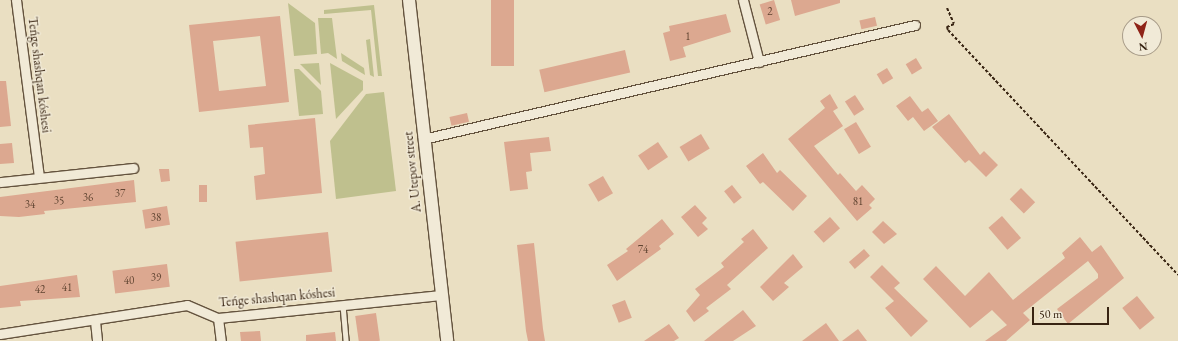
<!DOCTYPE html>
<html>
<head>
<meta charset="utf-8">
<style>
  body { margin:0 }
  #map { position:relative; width:1178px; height:341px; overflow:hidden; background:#eadfc2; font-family:"EB Garamond",serif }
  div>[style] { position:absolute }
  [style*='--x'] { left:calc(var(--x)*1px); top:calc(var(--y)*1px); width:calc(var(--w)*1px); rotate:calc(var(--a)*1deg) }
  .green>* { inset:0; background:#bfc08e }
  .building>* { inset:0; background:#dca890; transform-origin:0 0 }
  .path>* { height:2px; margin-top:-1px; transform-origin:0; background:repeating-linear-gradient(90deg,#382412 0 3px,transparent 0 5px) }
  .roads { filter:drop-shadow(1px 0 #64533e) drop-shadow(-1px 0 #64533e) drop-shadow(0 1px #64533e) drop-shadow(0 -1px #64533e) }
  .service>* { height:4.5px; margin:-2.25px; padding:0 2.25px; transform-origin:2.25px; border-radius:2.25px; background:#f1ead7 }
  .minor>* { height:9px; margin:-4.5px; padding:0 4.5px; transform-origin:4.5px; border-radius:4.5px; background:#f1ead7 }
  .secondary>* { height:12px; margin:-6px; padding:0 6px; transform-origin:6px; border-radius:6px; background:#f1ead7 }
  span { translate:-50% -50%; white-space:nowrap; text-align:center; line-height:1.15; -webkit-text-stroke:3px #f1ead7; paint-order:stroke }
  .number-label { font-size:11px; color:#614532 }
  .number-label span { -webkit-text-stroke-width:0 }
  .street-label { font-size:13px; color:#382412 }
  .north { position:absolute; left:1122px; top:16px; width:40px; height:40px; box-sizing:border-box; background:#f1ead7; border:1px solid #a79b88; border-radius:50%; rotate:174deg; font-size:11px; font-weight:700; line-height:16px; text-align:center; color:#382412 }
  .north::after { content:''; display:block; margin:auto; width:14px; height:18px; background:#8f2418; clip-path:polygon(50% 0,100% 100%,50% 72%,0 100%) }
  .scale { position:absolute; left:1032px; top:307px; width:77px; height:18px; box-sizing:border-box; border:2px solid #382412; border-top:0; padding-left:5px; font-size:12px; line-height:14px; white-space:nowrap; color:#382412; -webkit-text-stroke:3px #f1ead7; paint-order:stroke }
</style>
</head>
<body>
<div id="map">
  <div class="green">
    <div style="clip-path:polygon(288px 3px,315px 23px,317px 54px,294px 56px)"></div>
    <div style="clip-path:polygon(374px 5px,382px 76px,378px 76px,371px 10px,324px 14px,324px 10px)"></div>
    <div style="clip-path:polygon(318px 18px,332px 18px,337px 59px,328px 53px,321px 54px)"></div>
    <div style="clip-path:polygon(370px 39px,374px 77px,370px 75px,366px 40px)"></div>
    <div style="clip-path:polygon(341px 53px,364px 68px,365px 75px,342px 61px)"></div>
    <div style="clip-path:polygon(319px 63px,321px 85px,300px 64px)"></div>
    <div style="clip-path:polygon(330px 63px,363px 81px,363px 90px,336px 119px)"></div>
    <div style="clip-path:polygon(294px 69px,299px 69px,321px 91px,323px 114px,299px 116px)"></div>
    <div style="clip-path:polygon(384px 92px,396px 191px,336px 199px,330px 141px,366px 94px)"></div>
  </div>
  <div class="building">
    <div style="left:491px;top:0;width:23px;height:66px"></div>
    <div style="left:774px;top:0;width:21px;height:15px;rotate:73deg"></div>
    <div style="clip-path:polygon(791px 0,840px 0,840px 3px,795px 16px)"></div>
    <div style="clip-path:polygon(726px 14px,731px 32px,683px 47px,686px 57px,670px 61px,663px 33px,670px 31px,669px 26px)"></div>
    <div style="clip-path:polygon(evenodd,280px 16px,289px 102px,199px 112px,189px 25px,280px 16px,260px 36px,266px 86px,219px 91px,213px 41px,260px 36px)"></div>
    <div style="left:875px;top:17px;width:9px;height:16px;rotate:77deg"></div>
    <div style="left:625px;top:50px;width:23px;height:88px;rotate:77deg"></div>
    <div style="left:916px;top:58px;width:12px;height:12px;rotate:59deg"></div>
    <div style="left:887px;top:68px;width:12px;height:12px;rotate:59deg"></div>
    <div style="clip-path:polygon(0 81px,6px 81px,11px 126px,0 127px)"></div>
    <div style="clip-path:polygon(830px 94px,838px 108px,833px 111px,843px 126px,814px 146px,838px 175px,840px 173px,856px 191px,862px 185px,875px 199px,869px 205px,872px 208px,857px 221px,788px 139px,825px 108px,820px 101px)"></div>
    <div style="left:855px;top:95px;width:17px;height:12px;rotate:57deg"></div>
    <div style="clip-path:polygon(910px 96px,922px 112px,928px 108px,938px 121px,924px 131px,913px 117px,908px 121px,896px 106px)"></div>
    <div style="left:467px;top:113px;width:9px;height:18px;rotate:77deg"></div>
    <div style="clip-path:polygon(949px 114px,980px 155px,984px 151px,998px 165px,986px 177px,969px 160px,965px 163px,932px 127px)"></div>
    <div style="clip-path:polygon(315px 118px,322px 193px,256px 200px,254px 176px,265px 174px,263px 147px,250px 148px,248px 125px)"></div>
    <div style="left:856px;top:122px;width:29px;height:14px;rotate:59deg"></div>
    <div style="left:701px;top:134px;width:17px;height:25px;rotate:59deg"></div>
    <div style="clip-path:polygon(549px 137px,551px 151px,530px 153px,532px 171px,526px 172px,528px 189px,510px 191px,504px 142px)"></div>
    <div style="left:658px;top:142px;width:18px;height:24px;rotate:56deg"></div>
    <div style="clip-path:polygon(12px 143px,14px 163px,0 164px,0 144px)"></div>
    <div style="clip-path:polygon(763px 153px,777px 173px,780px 170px,807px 196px,793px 211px,763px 182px,760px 184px,746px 166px)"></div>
    <div style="clip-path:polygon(159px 169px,169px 169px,170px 181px,161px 182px)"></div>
    <div style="left:603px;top:176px;width:20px;height:17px;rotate:60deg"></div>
    <div style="clip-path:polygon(134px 180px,136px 202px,44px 211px,45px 214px,19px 217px,0 216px,0 197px)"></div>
    <div style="left:199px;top:185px;width:8px;height:17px"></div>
    <div style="left:732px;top:185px;width:16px;height:10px;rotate:52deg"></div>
    <div style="left:1021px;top:188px;width:20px;height:16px;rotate:45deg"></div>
    <div style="clip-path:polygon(695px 205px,707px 218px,702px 223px,708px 229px,698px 237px,681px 217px)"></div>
    <div style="left:167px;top:206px;width:19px;height:25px;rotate:81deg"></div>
    <div style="left:1002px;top:216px;width:29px;height:18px;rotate:49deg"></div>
    <div style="left:830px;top:217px;width:15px;height:22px;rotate:48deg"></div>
    <div style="clip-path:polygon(662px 219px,674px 234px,659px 246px,661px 249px,617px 281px,607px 265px,628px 251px,626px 249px)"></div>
    <div style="clip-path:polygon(883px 221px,897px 234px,884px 244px,872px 232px)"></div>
    <div style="clip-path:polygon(753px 229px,768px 248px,727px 285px,731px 289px,706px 308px,709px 311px,694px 322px,686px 311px,700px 295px,695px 289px,724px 267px,721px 263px,744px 242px,741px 239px)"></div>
    <div style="left:328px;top:232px;width:40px;height:93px;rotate:84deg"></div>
    <div style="clip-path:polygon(1080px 237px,1092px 252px,1101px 245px,1124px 278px,1068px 324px,1057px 309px,1098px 278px,1098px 274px,1088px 261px,1023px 313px,1030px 320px,1006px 341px,985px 341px,1007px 325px,992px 310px,970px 328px,923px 279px,936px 266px,965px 296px,989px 272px,1013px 300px,1065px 258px,1062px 253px)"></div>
    <div style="clip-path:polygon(534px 243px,543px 329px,545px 341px,528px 341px,526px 331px,517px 245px)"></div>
    <div style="left:864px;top:249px;width:9px;height:20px;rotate:49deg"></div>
    <div style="clip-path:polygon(793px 254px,803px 267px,784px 283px,789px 287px,773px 301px,760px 287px)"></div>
    <div style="left:167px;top:264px;width:23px;height:55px;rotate:83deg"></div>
    <div style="clip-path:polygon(882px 265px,900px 283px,894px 288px,928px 321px,911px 337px,885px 308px,894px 301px,870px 277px)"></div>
    <div style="clip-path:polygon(77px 275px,80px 297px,20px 301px,21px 306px,0 308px,0 286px)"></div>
    <div style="left:1137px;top:296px;width:28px;height:19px;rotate:51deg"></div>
    <div style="left:625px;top:300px;width:19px;height:14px;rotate:69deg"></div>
    <div style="clip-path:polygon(743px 310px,756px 326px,733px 341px,704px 341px)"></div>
    <div style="left:376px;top:313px;width:28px;height:21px;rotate:82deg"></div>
    <div style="clip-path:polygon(826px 323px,839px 341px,802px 341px)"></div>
    <div style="clip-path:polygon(669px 324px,679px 338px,674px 341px,644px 341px)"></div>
    <div style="clip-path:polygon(858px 329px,867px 341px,842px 341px)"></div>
    <div style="clip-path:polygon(260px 331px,261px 341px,241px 341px,240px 332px)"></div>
    <div style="clip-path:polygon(335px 332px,336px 341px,306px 341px,306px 335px)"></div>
  </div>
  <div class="path">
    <div style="--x:947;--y:8;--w:17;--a:66"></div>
    <div style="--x:954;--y:24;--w:8;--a:157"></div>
    <div style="--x:947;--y:27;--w:3;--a:72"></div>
    <div style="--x:948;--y:30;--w:336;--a:46.8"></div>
  </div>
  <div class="roads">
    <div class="service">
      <div style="--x:343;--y:305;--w:36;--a:85"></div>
    </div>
    <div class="minor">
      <div style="--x:16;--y:0;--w:178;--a:82.6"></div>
      <div style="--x:743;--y:0;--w:64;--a:75.5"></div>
      <div style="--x:423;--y:139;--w:505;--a:-13.05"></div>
      <div style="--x:0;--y:182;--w:134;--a:-6"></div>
      <div style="--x:218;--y:318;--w:23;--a:83"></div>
      <div style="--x:95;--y:321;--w:20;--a:84"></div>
      <div style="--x:0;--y:334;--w:189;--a:-8.8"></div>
      <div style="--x:187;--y:305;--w:34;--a:23"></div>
      <div style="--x:218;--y:318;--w:224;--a:-5.9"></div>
    </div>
    <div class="secondary">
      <div style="--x:409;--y:0;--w:343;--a:83.6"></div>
    </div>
  </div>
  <div class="number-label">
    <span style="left:770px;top:11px">2</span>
    <span style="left:688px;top:36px">1</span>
    <span style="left:120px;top:193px">37</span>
    <span style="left:88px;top:197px">36</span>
    <span style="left:59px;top:200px">35</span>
    <span style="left:858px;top:201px">81</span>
    <span style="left:30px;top:204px">34</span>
    <span style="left:156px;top:217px">38</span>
    <span style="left:643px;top:249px">74</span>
    <span style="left:156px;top:277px">39</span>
    <span style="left:129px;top:280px">40</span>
    <span style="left:67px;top:287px">41</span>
    <span style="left:40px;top:289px">42</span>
  </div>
  <div class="street-label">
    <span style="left:39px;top:75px;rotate:83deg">Teńge shashqan kóshesi</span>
    <span style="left:413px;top:172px;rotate:-96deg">A. Utepov street</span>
    <span style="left:277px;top:298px;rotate:-5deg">Teńge shashqan kóshesi</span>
  </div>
  <div class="north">N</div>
  <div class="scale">50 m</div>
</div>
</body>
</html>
